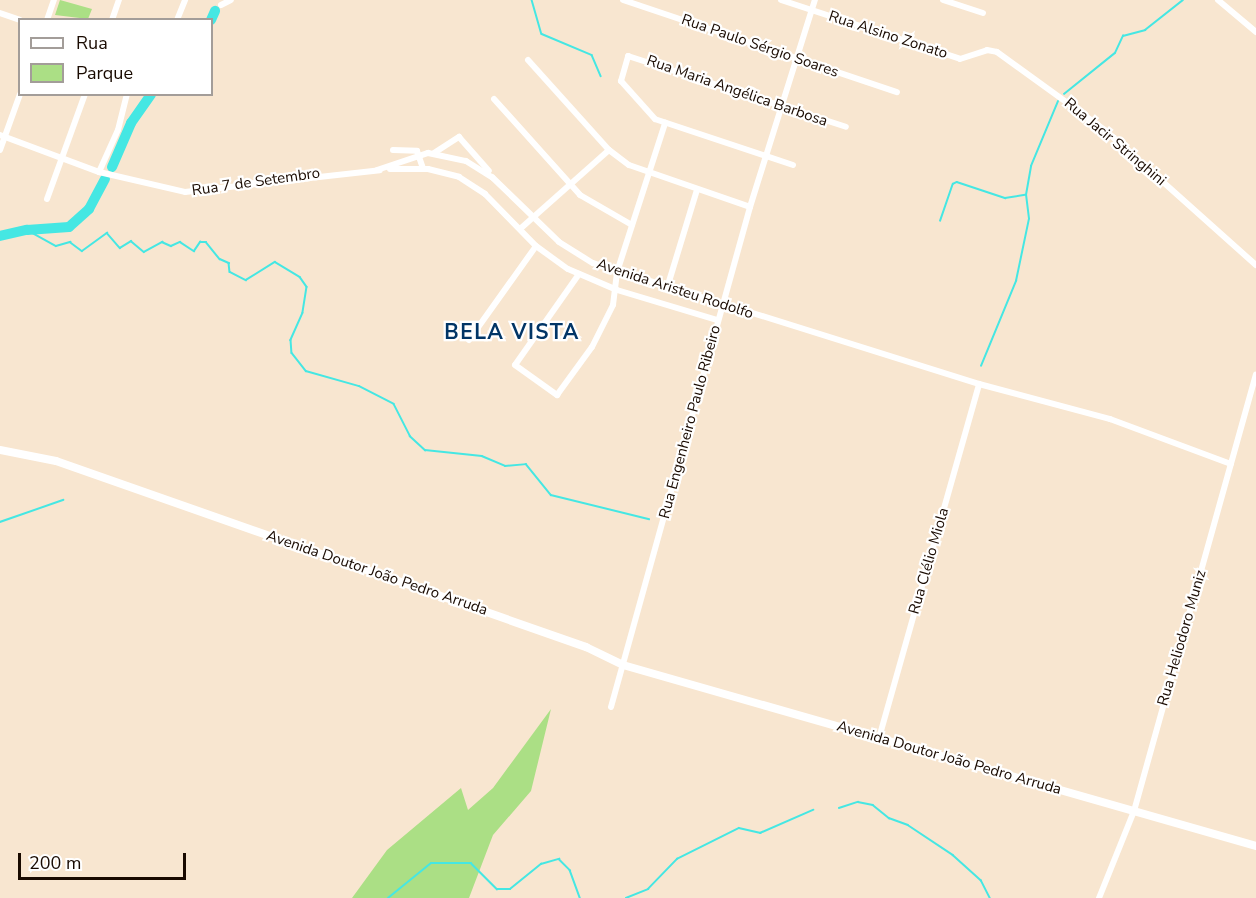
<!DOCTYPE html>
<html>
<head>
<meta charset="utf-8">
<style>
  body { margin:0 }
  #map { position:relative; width:1256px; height:898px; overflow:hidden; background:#f8e6d0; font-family:"Nunito Sans",sans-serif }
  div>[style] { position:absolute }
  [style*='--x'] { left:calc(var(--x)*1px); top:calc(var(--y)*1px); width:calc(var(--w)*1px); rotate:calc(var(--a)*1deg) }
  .green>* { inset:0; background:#abdf85 }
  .stream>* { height:1.5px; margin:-0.75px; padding:0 0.75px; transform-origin:0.75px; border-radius:0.75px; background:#45e7e3 }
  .river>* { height:10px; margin:-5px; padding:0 5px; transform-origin:5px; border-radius:5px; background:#45e7e3 }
  .minor>* { height:6px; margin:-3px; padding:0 3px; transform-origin:3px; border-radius:3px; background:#fff }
  .major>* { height:8px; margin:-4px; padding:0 4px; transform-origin:4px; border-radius:4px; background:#fff }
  span { translate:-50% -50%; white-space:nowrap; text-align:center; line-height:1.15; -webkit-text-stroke:4.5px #fff; paint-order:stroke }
  .street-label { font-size:15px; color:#190a00 }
  .district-label { font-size:21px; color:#013566; font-weight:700; letter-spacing:1.5px }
  .legend { position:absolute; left:18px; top:18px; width:195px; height:78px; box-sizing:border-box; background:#fff; border:2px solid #a39d99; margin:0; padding:8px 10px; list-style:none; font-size:18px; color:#190a00 }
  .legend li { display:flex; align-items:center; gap:12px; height:30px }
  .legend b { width:30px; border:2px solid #a39d99 }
  .scale { position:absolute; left:18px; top:853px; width:168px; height:27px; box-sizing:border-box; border:3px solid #190a00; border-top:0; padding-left:8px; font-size:18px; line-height:21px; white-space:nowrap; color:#190a00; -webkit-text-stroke:4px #fff; paint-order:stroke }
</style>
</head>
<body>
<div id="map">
  <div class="green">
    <div style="clip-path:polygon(60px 0,92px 9px,88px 19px,55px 15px)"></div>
    <div style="clip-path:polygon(551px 709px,531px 791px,493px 835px,469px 898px,352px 898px,387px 850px,461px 788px,468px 810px,493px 788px)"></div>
  </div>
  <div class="stream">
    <div style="--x:532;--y:0;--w:35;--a:74"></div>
    <div style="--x:542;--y:34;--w:54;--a:22.8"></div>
    <div style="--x:592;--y:55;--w:23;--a:67"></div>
    <div style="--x:1064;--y:94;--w:65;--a:-38.8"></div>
    <div style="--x:1115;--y:53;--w:19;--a:-65"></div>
    <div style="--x:1123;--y:36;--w:23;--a:-15"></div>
    <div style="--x:1145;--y:30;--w:48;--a:-38.3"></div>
    <div style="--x:940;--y:221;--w:39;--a:-71"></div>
    <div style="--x:953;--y:184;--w:4;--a:-27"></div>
    <div style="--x:957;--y:182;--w:51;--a:18.4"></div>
    <div style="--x:1005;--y:198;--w:20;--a:-9"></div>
    <div style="--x:27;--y:230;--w:33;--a:29"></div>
    <div style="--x:56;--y:246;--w:15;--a:-16"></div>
    <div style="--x:70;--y:242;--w:15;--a:37"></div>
    <div style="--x:82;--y:251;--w:31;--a:-36"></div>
    <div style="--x:107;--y:233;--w:20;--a:49"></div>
    <div style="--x:120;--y:248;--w:13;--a:-32"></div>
    <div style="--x:131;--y:241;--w:17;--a:40"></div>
    <div style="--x:144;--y:252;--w:21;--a:-29"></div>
    <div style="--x:162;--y:242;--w:10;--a:24"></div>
    <div style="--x:171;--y:246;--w:10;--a:-24"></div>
    <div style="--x:180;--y:242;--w:17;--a:33"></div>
    <div style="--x:194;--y:251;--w:11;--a:-56"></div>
    <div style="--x:200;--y:242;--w:6;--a:0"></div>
    <div style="--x:206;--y:242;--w:22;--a:51"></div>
    <div style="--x:220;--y:259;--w:10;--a:24"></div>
    <div style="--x:229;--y:263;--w:9;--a:84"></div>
    <div style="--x:230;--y:272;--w:18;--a:27"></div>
    <div style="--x:246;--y:280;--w:34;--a:-32"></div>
    <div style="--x:275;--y:262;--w:29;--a:31"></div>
    <div style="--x:300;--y:277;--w:12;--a:55"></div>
    <div style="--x:307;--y:287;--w:26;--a:99"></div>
    <div style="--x:303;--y:313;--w:30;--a:114"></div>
    <div style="--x:291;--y:340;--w:13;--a:86"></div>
    <div style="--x:292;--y:353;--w:23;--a:52"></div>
    <div style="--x:306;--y:371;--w:55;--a:15.8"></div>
    <div style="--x:359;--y:386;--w:39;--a:27"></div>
    <div style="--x:394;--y:404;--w:36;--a:63"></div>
    <div style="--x:410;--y:436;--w:21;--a:43"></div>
    <div style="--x:425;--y:450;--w:57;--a:6"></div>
    <div style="--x:482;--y:456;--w:25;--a:23"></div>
    <div style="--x:505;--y:466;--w:21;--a:-5"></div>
    <div style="--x:526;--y:464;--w:40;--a:51"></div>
    <div style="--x:551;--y:495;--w:101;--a:13.8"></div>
    <div style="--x:981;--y:366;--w:92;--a:-67.6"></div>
    <div style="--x:1016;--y:281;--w:63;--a:-78.2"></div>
    <div style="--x:1029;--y:219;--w:24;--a:-97"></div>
    <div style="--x:1026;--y:195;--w:29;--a:-80"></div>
    <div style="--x:1031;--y:166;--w:70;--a:-67.4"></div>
    <div style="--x:0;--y:522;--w:67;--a:-19.2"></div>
    <div style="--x:839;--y:808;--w:20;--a:-18"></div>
    <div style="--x:858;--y:802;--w:15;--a:11"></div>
    <div style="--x:873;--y:805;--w:21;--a:39"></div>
    <div style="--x:889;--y:818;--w:20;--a:20"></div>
    <div style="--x:908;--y:825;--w:54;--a:33.7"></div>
    <div style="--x:953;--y:855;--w:38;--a:42"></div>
    <div style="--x:981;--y:880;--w:20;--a:63"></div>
    <div style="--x:388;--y:898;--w:55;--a:-39.1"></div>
    <div style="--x:431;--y:863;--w:40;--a:0"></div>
    <div style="--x:471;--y:863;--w:37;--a:45"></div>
    <div style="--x:497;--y:889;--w:13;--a:0"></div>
    <div style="--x:510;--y:889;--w:40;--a:-39"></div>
    <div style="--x:541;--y:864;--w:19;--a:-16"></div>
    <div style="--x:559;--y:859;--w:16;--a:45"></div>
    <div style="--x:570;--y:870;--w:30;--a:70"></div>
    <div style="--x:626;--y:898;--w:24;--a:-22"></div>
    <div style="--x:648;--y:889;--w:42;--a:-46"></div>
    <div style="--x:677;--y:859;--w:69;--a:-26.6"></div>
    <div style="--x:739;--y:828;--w:22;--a:13"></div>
    <div style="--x:760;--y:833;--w:58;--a:-23.5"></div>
  </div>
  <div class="river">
    <div style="--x:211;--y:20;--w:10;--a:-66"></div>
    <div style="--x:112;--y:167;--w:48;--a:-66.6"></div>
    <div style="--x:131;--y:123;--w:35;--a:-55"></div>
    <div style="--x:0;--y:236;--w:28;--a:-13"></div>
    <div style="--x:27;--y:230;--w:42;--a:-4.1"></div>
    <div style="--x:69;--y:227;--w:27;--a:-42"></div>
    <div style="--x:89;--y:209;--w:34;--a:-62"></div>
  </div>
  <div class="minor">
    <div style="--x:623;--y:0;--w:289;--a:18.6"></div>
    <div style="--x:781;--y:0;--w:188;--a:18.2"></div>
    <div style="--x:960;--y:59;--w:28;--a:-18"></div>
    <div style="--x:987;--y:50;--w:10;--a:11"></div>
    <div style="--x:997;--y:52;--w:135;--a:35.9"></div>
    <div style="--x:1106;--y:131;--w:201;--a:41.8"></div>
    <div style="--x:943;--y:0;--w:42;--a:18"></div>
    <div style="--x:1218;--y:0;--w:50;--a:40.1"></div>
    <div style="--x:221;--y:5;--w:11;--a:-27"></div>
    <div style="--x:0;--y:13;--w:21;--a:19"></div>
    <div style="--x:47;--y:20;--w:21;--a:-71"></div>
    <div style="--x:112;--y:20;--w:21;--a:-71"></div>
    <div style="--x:177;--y:20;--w:22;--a:-68"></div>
    <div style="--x:528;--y:60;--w:121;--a:48"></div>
    <div style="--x:609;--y:150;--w:25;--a:37"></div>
    <div style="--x:629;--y:165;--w:128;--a:19.1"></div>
    <div style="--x:494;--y:99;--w:129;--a:48.1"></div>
    <div style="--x:580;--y:195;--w:60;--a:30"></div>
    <div style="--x:0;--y:135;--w:106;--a:20.5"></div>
    <div style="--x:99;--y:172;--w:88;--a:13.1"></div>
    <div style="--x:185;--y:192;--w:196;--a:-6.4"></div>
    <div style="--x:0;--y:150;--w:59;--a:-70.3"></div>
    <div style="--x:393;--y:150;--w:24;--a:2"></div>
    <div style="--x:417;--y:151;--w:18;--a:71"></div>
    <div style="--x:434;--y:153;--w:30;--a:-33"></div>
    <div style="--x:459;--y:137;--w:45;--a:48.6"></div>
    <div style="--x:793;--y:165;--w:145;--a:-161.6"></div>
    <div style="--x:655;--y:119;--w:51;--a:-131.8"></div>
    <div style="--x:621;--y:81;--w:26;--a:-74"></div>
    <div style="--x:628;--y:56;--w:229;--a:18"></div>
    <div style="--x:390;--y:169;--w:38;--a:0"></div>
    <div style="--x:428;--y:169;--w:32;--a:14"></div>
    <div style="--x:459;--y:177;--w:31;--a:33"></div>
    <div style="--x:485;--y:194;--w:73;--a:45.6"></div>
    <div style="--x:536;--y:246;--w:39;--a:36"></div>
    <div style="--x:568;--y:269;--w:53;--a:23.2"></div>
    <div style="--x:617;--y:290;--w:104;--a:16.7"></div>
    <div style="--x:377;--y:170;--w:54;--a:-18.4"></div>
    <div style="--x:428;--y:153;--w:39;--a:12"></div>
    <div style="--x:466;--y:161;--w:31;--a:32"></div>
    <div style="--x:492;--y:177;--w:93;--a:44.1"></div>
    <div style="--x:559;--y:242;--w:40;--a:32"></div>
    <div style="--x:593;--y:263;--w:405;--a:17.4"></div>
    <div style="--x:979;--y:384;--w:136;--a:15"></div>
    <div style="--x:1110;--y:419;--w:129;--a:20.4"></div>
    <div style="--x:99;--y:172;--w:46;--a:-65.7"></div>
    <div style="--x:118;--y:130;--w:37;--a:-76"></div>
    <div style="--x:47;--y:199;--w:112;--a:-70.1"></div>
    <div style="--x:520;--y:229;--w:119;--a:-41.6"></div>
    <div style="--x:579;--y:274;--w:111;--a:125.1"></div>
    <div style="--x:515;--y:365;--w:52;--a:35.5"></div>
    <div style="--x:557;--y:395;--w:59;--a:-53.9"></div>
    <div style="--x:592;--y:347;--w:47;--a:-63.4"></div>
    <div style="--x:613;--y:305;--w:33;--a:-83"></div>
    <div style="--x:617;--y:272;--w:157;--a:-72.1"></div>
    <div style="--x:667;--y:288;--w:102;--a:-73"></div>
    <div style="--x:469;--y:340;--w:115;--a:-54.5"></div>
    <div style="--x:611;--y:707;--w:519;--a:-74.46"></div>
    <div style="--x:750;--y:207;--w:217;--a:-72.6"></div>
    <div style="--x:879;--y:738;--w:368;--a:-74.2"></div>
    <div style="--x:1099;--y:898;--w:94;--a:-68.1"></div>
    <div style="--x:1134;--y:811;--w:453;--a:-74.4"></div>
  </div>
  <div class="major">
    <div style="--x:0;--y:450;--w:57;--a:11.1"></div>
    <div style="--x:56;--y:461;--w:562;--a:19.34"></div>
    <div style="--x:586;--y:647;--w:41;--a:25.9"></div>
    <div style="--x:623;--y:665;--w:658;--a:15.96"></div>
  </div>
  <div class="street-label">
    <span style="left:888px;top:35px;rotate:18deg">Rua Alsino Zonato</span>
    <span style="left:760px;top:46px;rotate:19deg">Rua Paulo Sérgio Soares</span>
    <span style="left:737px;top:91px;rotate:19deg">Rua Maria Angélica Barbosa</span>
    <span style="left:1115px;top:142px;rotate:40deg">Rua Jacir Stringhini</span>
    <span style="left:256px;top:182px;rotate:-8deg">Rua 7 de Setembro</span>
    <span style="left:675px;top:289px;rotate:18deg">Avenida Aristeu Rodolfo</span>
    <span style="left:690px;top:422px;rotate:-75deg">Rua Engenheiro Paulo Ribeiro</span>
    <span style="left:929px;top:561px;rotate:-74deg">Rua Clélio Miola</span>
    <span style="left:377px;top:573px;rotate:19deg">Avenida Doutor João Pedro Arruda</span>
    <span style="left:1182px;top:638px;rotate:-74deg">Rua Heliodoro Muniz</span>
    <span style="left:949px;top:758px;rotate:16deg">Avenida Doutor João Pedro Arruda</span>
  </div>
  <div class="district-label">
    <span style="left:512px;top:332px">BELA VISTA</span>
  </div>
  <ul class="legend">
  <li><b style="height:8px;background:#fff"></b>Rua</li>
  <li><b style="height:16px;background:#abdf85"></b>Parque</li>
  </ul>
  <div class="scale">200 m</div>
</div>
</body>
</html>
